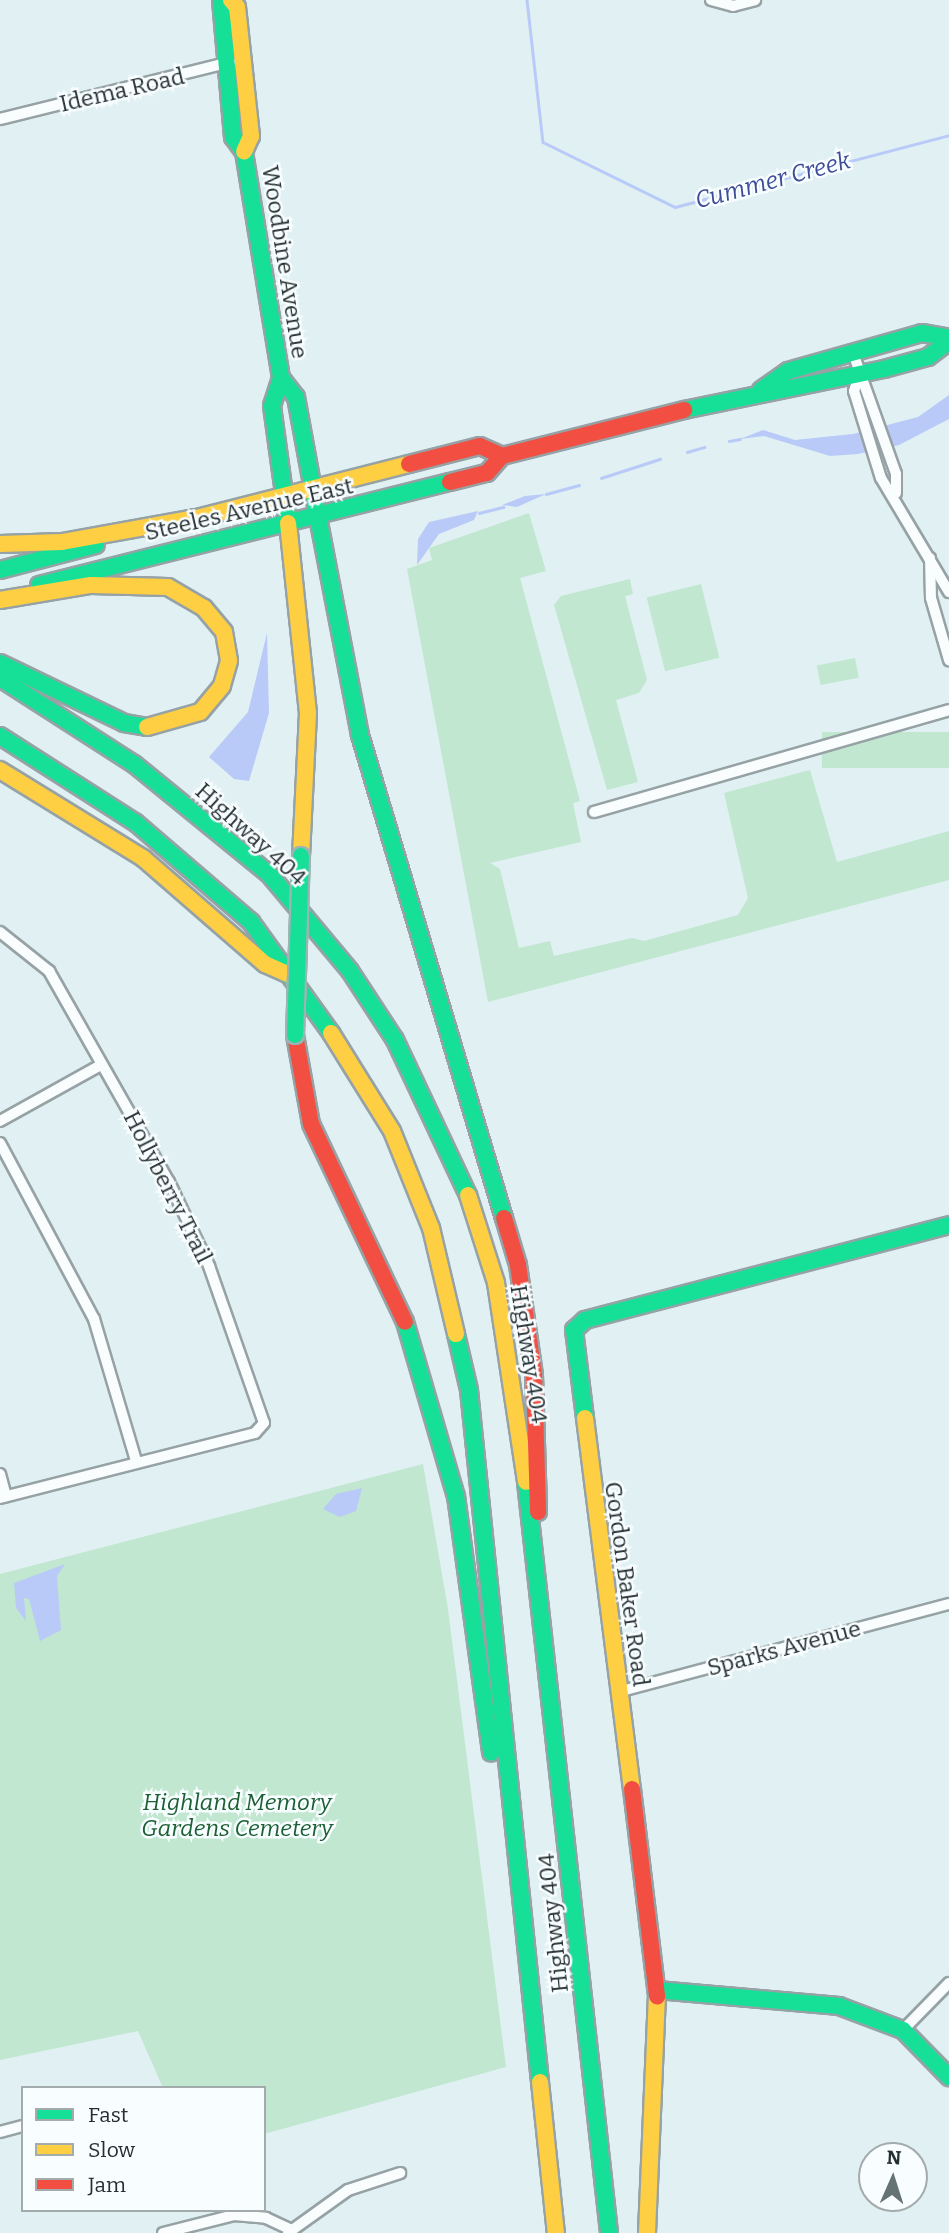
<!DOCTYPE html>
<html>
<head>
<meta charset="utf-8">
<style>
  body { margin:0 }
  #map { position:relative; width:949px; height:2233px; overflow:hidden; background:#e0f0f3; font-family:Bitter,serif }
  div>[style] { position:absolute }
  [style*='--x'] { left:calc(var(--x)*1px); top:calc(var(--y)*1px); width:calc(var(--w)*1px); rotate:calc(var(--a)*1deg) }
  .green>* { inset:0; background:#c1e7d0; transform-origin:0 0 }
  .water>* { inset:0; background:#b9caf8 }
  .stream>* { height:2.5px; margin:-1.25px; padding:0 1.25px; transform-origin:1.25px; border-radius:1.25px; background:#b9caf8 }
  .roads { filter:drop-shadow(2px 0 #96a2a5) drop-shadow(-2px 0 #96a2a5) drop-shadow(0 2px #96a2a5) drop-shadow(0 -2px #96a2a5) }
  .street>* { height:10px; margin:-5px; padding:0 5px; transform-origin:5px; border-radius:5px; background:#fafdfd }
  .fast>* { height:16px; margin:-8px; padding:0 8px; transform-origin:8px; border-radius:8px; background:#16e098 }
  .slow>* { height:16px; margin:-8px; padding:0 8px; transform-origin:8px; border-radius:8px; background:#ffcf43 }
  .jam>* { height:16px; margin:-8px; padding:0 8px; transform-origin:8px; border-radius:8px; background:#f24e42 }
  .bridges { filter:drop-shadow(2px 0 #9db4b3) drop-shadow(-2px 0 #9db4b3) drop-shadow(0 2px #9db4b3) drop-shadow(0 -2px #9db4b3) }
  .fast-bridge>* { height:16px; margin:-8px; padding:0 8px; transform-origin:8px; border-radius:8px; background:#16e098 }
  span { translate:-50% -50%; white-space:nowrap; text-align:center; line-height:1.15; -webkit-text-stroke:5px #f8fdff; paint-order:stroke }
  .street-label { font-size:23px; color:#242f31 }
  .park-label { font-size:23px; color:#1b5f33; font-style:italic }
  .water-label { font-size:24px; color:#3e4c98; font-style:italic }
  .legend { position:absolute; left:21px; top:2086px; width:245px; height:126px; box-sizing:border-box; background:#f8fdff; border:2px solid #a3abad; margin:0; padding:9px 12px; list-style:none; font-size:21px; color:#242f31 }
  .legend li { display:flex; align-items:center; gap:14px; height:35px }
  .legend b { width:35px; border:2px solid #a3abad }
  .north { position:absolute; left:858px; top:2142px; width:70px; height:70px; box-sizing:border-box; background:#f8fdff; border:2px solid #a3abad; border-radius:50%; rotate:3deg; font-size:19px; font-weight:700; line-height:28px; text-align:center; color:#242f31 }
  .north::after { content:''; display:block; margin:auto; width:24px; height:32px; background:#667375; clip-path:polygon(50% 0,100% 100%,50% 72%,0 100%) }
</style>
</head>
<body>
<div id="map">
  <div class="green">
    <div style="clip-path:polygon(529px 513px,546px 571px,520px 578px,580px 801px,573px 803px,581px 842px,490px 863px,500px 869px,519px 948px,550px 941px,554px 956px,632px 938px,644px 941px,738px 915px,748px 898px,724px 793px,810px 770px,837px 862px,949px 831px,949px 880px,488px 1002px,407px 569px,432px 560px,429px 548px)"></div>
    <div style="clip-path:polygon(630px 579px,633px 594px,625px 596px,647px 680px,639px 693px,616px 700px,638px 782px,607px 790px,554px 605px,561px 596px)"></div>
    <div style="left:701px;top:584px;width:76px;height:56px;rotate:76deg"></div>
    <div style="left:855px;top:658px;width:20px;height:39px;rotate:79deg"></div>
    <div style="left:949px;top:732px;width:36px;height:127px;rotate:90deg"></div>
    <div style="clip-path:polygon(423px 1464px,448px 1609px,506px 2067px,264px 2134px,264px 2088px,163px 2088px,138px 2031px,0 2060px,0 1574px)"></div>
  </div>
  <div class="water">
    <div style="clip-path:polygon(949px 395px,949px 419px,899px 445px,858px 454px,830px 456px,764px 436px,740px 439px,763px 430px,795px 440px,853px 434px,918px 417px)"></div>
    <div style="clip-path:polygon(546px 494px,517px 507px,502px 505px,525px 496px)"></div>
    <div style="clip-path:polygon(478px 511px,474px 520px,439px 534px,417px 565px,418px 539px,429px 522px)"></div>
    <div style="clip-path:polygon(267px 633px,269px 713px,249px 781px,234px 779px,209px 757px,248px 712px)"></div>
    <div style="clip-path:polygon(362px 1488px,356px 1511px,340px 1517px,323px 1509px,336px 1494px)"></div>
    <div style="clip-path:polygon(65px 1564px,57px 1576px,61px 1630px,40px 1641px,29px 1599px,24px 1598px,26px 1621px,16px 1608px,14px 1583px)"></div>
  </div>
  <div class="stream">
    <div style="--x:527;--y:0;--w:143;--a:83.6"></div>
    <div style="--x:543;--y:142;--w:147;--a:26.2"></div>
    <div style="--x:675;--y:207;--w:283;--a:-14.7"></div>
    <div style="--x:729;--y:441;--w:11;--a:-10"></div>
    <div style="--x:687;--y:452;--w:18;--a:-16"></div>
    <div style="--x:601;--y:478;--w:62;--a:-17.9"></div>
    <div style="--x:546;--y:494;--w:34;--a:-15"></div>
    <div style="--x:479;--y:513;--w:25;--a:-14"></div>
  </div>
  <div class="roads">
    <div class="street">
      <div style="--x:711;--y:0;--w:23;--a:15"></div>
      <div style="--x:733;--y:6;--w:23;--a:-15"></div>
      <div style="--x:0;--y:119;--w:237;--a:-13.9"></div>
      <div style="--x:853;--y:353;--w:128;--a:70.4"></div>
      <div style="--x:896;--y:474;--w:19;--a:90"></div>
      <div style="--x:859;--y:375;--w:17;--a:107"></div>
      <div style="--x:854;--y:391;--w:91;--a:72.8"></div>
      <div style="--x:881;--y:478;--w:133;--a:59.2"></div>
      <div style="--x:930;--y:558;--w:40;--a:88.6"></div>
      <div style="--x:931;--y:598;--w:65;--a:73.8"></div>
      <div style="--x:594;--y:812;--w:369;--a:-16"></div>
      <div style="--x:0;--y:932;--w:63;--a:38.5"></div>
      <div style="--x:49;--y:971;--w:243;--a:60.4"></div>
      <div style="--x:169;--y:1182;--w:93;--a:64.5"></div>
      <div style="--x:209;--y:1266;--w:166;--a:70.7"></div>
      <div style="--x:264;--y:1423;--w:13;--a:132"></div>
      <div style="--x:255;--y:1433;--w:263;--a:165.7"></div>
      <div style="--x:0;--y:1121;--w:115;--a:-29"></div>
      <div style="--x:0;--y:1143;--w:200;--a:61.9"></div>
      <div style="--x:94;--y:1319;--w:148;--a:73.5"></div>
      <div style="--x:0;--y:1474;--w:23;--a:75"></div>
      <div style="--x:618;--y:1692;--w:342;--a:-14.9"></div>
      <div style="--x:903;--y:2030;--w:66;--a:-45.6"></div>
      <div style="--x:0;--y:2132;--w:24;--a:-15"></div>
      <div style="--x:163;--y:2233;--w:73;--a:-14.2"></div>
      <div style="--x:234;--y:2215;--w:32;--a:5"></div>
      <div style="--x:266;--y:2218;--w:26;--a:25"></div>
      <div style="--x:288;--y:2233;--w:74;--a:-35.6"></div>
      <div style="--x:348;--y:2190;--w:55;--a:-18.1"></div>
    </div>
    <div class="fast">
      <div style="--x:221;--y:0;--w:138;--a:85"></div>
      <div style="--x:233;--y:137;--w:19;--a:54"></div>
      <div style="--x:244;--y:152;--w:229;--a:80.7"></div>
      <div style="--x:281;--y:378;--w:29;--a:108"></div>
      <div style="--x:272;--y:406;--w:118;--a:82.2"></div>
      <div style="--x:281;--y:378;--w:24;--a:52"></div>
      <div style="--x:296;--y:397;--w:122;--a:79.6"></div>
      <div style="--x:761;--y:390;--w:33;--a:-35"></div>
      <div style="--x:788;--y:371;--w:139;--a:-15.8"></div>
      <div style="--x:922;--y:333;--w:27;--a:10"></div>
      <div style="--x:684;--y:410;--w:204;--a:-11.6"></div>
      <div style="--x:884;--y:369;--w:46;--a:-15.3"></div>
      <div style="--x:928;--y:357;--w:26;--a:-37"></div>
      <div style="--x:318;--y:517;--w:222;--a:79.1"></div>
      <div style="--x:360;--y:735;--w:504;--a:73.4"></div>
      <div style="--x:0;--y:570;--w:99;--a:-14.6"></div>
      <div style="--x:39;--y:585;--w:424;--a:-14.1"></div>
      <div style="--x:0;--y:663;--w:138;--a:25.8"></div>
      <div style="--x:124;--y:723;--w:23;--a:10"></div>
      <div style="--x:0;--y:678;--w:159;--a:32.7"></div>
      <div style="--x:134;--y:764;--w:174;--a:39.2"></div>
      <div style="--x:269;--y:874;--w:126;--a:50.1"></div>
      <div style="--x:350;--y:971;--w:82;--a:56.9"></div>
      <div style="--x:395;--y:1040;--w:171;--a:64.8"></div>
      <div style="--x:0;--y:736;--w:161;--a:32.6"></div>
      <div style="--x:136;--y:823;--w:152;--a:40.7"></div>
      <div style="--x:251;--y:922;--w:137;--a:54.2"></div>
      <div style="--x:405;--y:1322;--w:181;--a:73.7"></div>
      <div style="--x:456;--y:1496;--w:259;--a:82.2"></div>
      <div style="--x:456;--y:1334;--w:57;--a:76.9"></div>
      <div style="--x:469;--y:1390;--w:696;--a:84.14"></div>
      <div style="--x:585;--y:1418;--w:89;--a:-97.1"></div>
      <div style="--x:574;--y:1330;--w:15;--a:-42"></div>
      <div style="--x:585;--y:1320;--w:376;--a:-14.6"></div>
      <div style="--x:526;--y:1482;--w:756;--a:83.69"></div>
      <div style="--x:657;--y:1990;--w:183;--a:5"></div>
      <div style="--x:839;--y:2006;--w:68;--a:20.6"></div>
      <div style="--x:903;--y:2030;--w:66;--a:45.6"></div>
    </div>
    <div class="slow">
      <div style="--x:231;--y:0;--w:9;--a:49"></div>
      <div style="--x:237;--y:7;--w:130;--a:83.8"></div>
      <div style="--x:251;--y:136;--w:17;--a:114"></div>
      <div style="--x:185;--y:521;--w:231;--a:-14.3"></div>
      <div style="--x:288;--y:523;--w:191;--a:84"></div>
      <div style="--x:308;--y:713;--w:143;--a:92.8"></div>
      <div style="--x:0;--y:544;--w:62;--a:-1.8"></div>
      <div style="--x:62;--y:542;--w:136;--a:-10.2"></div>
      <div style="--x:0;--y:600;--w:92;--a:-9.4"></div>
      <div style="--x:91;--y:585;--w:77;--a:1.5"></div>
      <div style="--x:168;--y:587;--w:42;--a:30.3"></div>
      <div style="--x:204;--y:608;--w:31;--a:50"></div>
      <div style="--x:224;--y:632;--w:29;--a:80"></div>
      <div style="--x:229;--y:661;--w:26;--a:106"></div>
      <div style="--x:222;--y:686;--w:34;--a:130"></div>
      <div style="--x:200;--y:712;--w:55;--a:164.2"></div>
      <div style="--x:0;--y:770;--w:168;--a:31.6"></div>
      <div style="--x:143;--y:858;--w:162;--a:41"></div>
      <div style="--x:265;--y:964;--w:32;--a:24"></div>
      <div style="--x:331;--y:1033;--w:115;--a:58.1"></div>
      <div style="--x:392;--y:1131;--w:105;--a:68.1"></div>
      <div style="--x:431;--y:1228;--w:109;--a:76.7"></div>
      <div style="--x:468;--y:1195;--w:92;--a:72.3"></div>
      <div style="--x:496;--y:1283;--w:201;--a:81.4"></div>
      <div style="--x:585;--y:1418;--w:374;--a:82.8"></div>
      <div style="--x:540;--y:2082;--w:152;--a:84"></div>
      <div style="--x:647;--y:2233;--w:236;--a:-87.6"></div>
    </div>
    <div class="jam">
      <div style="--x:409;--y:464;--w:73;--a:-14.2"></div>
      <div style="--x:480;--y:446;--w:24;--a:24"></div>
      <div style="--x:450;--y:482;--w:38;--a:-14"></div>
      <div style="--x:487;--y:473;--w:23;--a:-49"></div>
      <div style="--x:502;--y:456;--w:188;--a:-14.2"></div>
      <div style="--x:295;--y:1035;--w:90;--a:79.8"></div>
      <div style="--x:311;--y:1124;--w:219;--a:64.6"></div>
      <div style="--x:504;--y:1218;--w:49;--a:73.4"></div>
      <div style="--x:518;--y:1265;--w:111;--a:81.7"></div>
      <div style="--x:534;--y:1375;--w:137;--a:88.3"></div>
      <div style="--x:632;--y:1789;--w:209;--a:83.1"></div>
    </div>
  </div>
  <div class="bridges">
    <div class="fast-bridge">
      <div style="--x:295;--y:1035;--w:179;--a:-88.1"></div>
    </div>
  </div>
  <div class="street-label">
    <span style="left:122px;top:90px;rotate:-13deg">Idema Road</span>
    <span style="left:285px;top:262px;rotate:81deg">Woodbine Avenue</span>
    <span style="left:249px;top:509px;rotate:-13deg">Steeles Avenue East</span>
    <span style="left:251px;top:834px;rotate:42deg">Highway 404</span>
    <span style="left:168px;top:1187px;rotate:63deg">Hollyberry Trail</span>
    <span style="left:529px;top:1354px;rotate:81deg">Highway 404</span>
    <span style="left:627px;top:1584px;rotate:82deg">Gordon Baker Road</span>
    <span style="left:784px;top:1648px;rotate:-15deg">Sparks Avenue</span>
    <span style="left:553px;top:1923px;rotate:-96deg">Highway 404</span>
  </div>
  <div class="park-label">
    <span style="left:237px;top:1815px">Highland Memory<br>Gardens Cemetery</span>
  </div>
  <div class="water-label">
    <span style="left:773px;top:181px;rotate:-15deg">Cummer Creek</span>
  </div>
  <ul class="legend">
  <li><b style="height:9px;background:#16e098"></b>Fast</li>
  <li><b style="height:9px;background:#ffcf43"></b>Slow</li>
  <li><b style="height:9px;background:#f24e42"></b>Jam</li>
  </ul>
  <div class="north">N</div>
</div>
</body>
</html>
